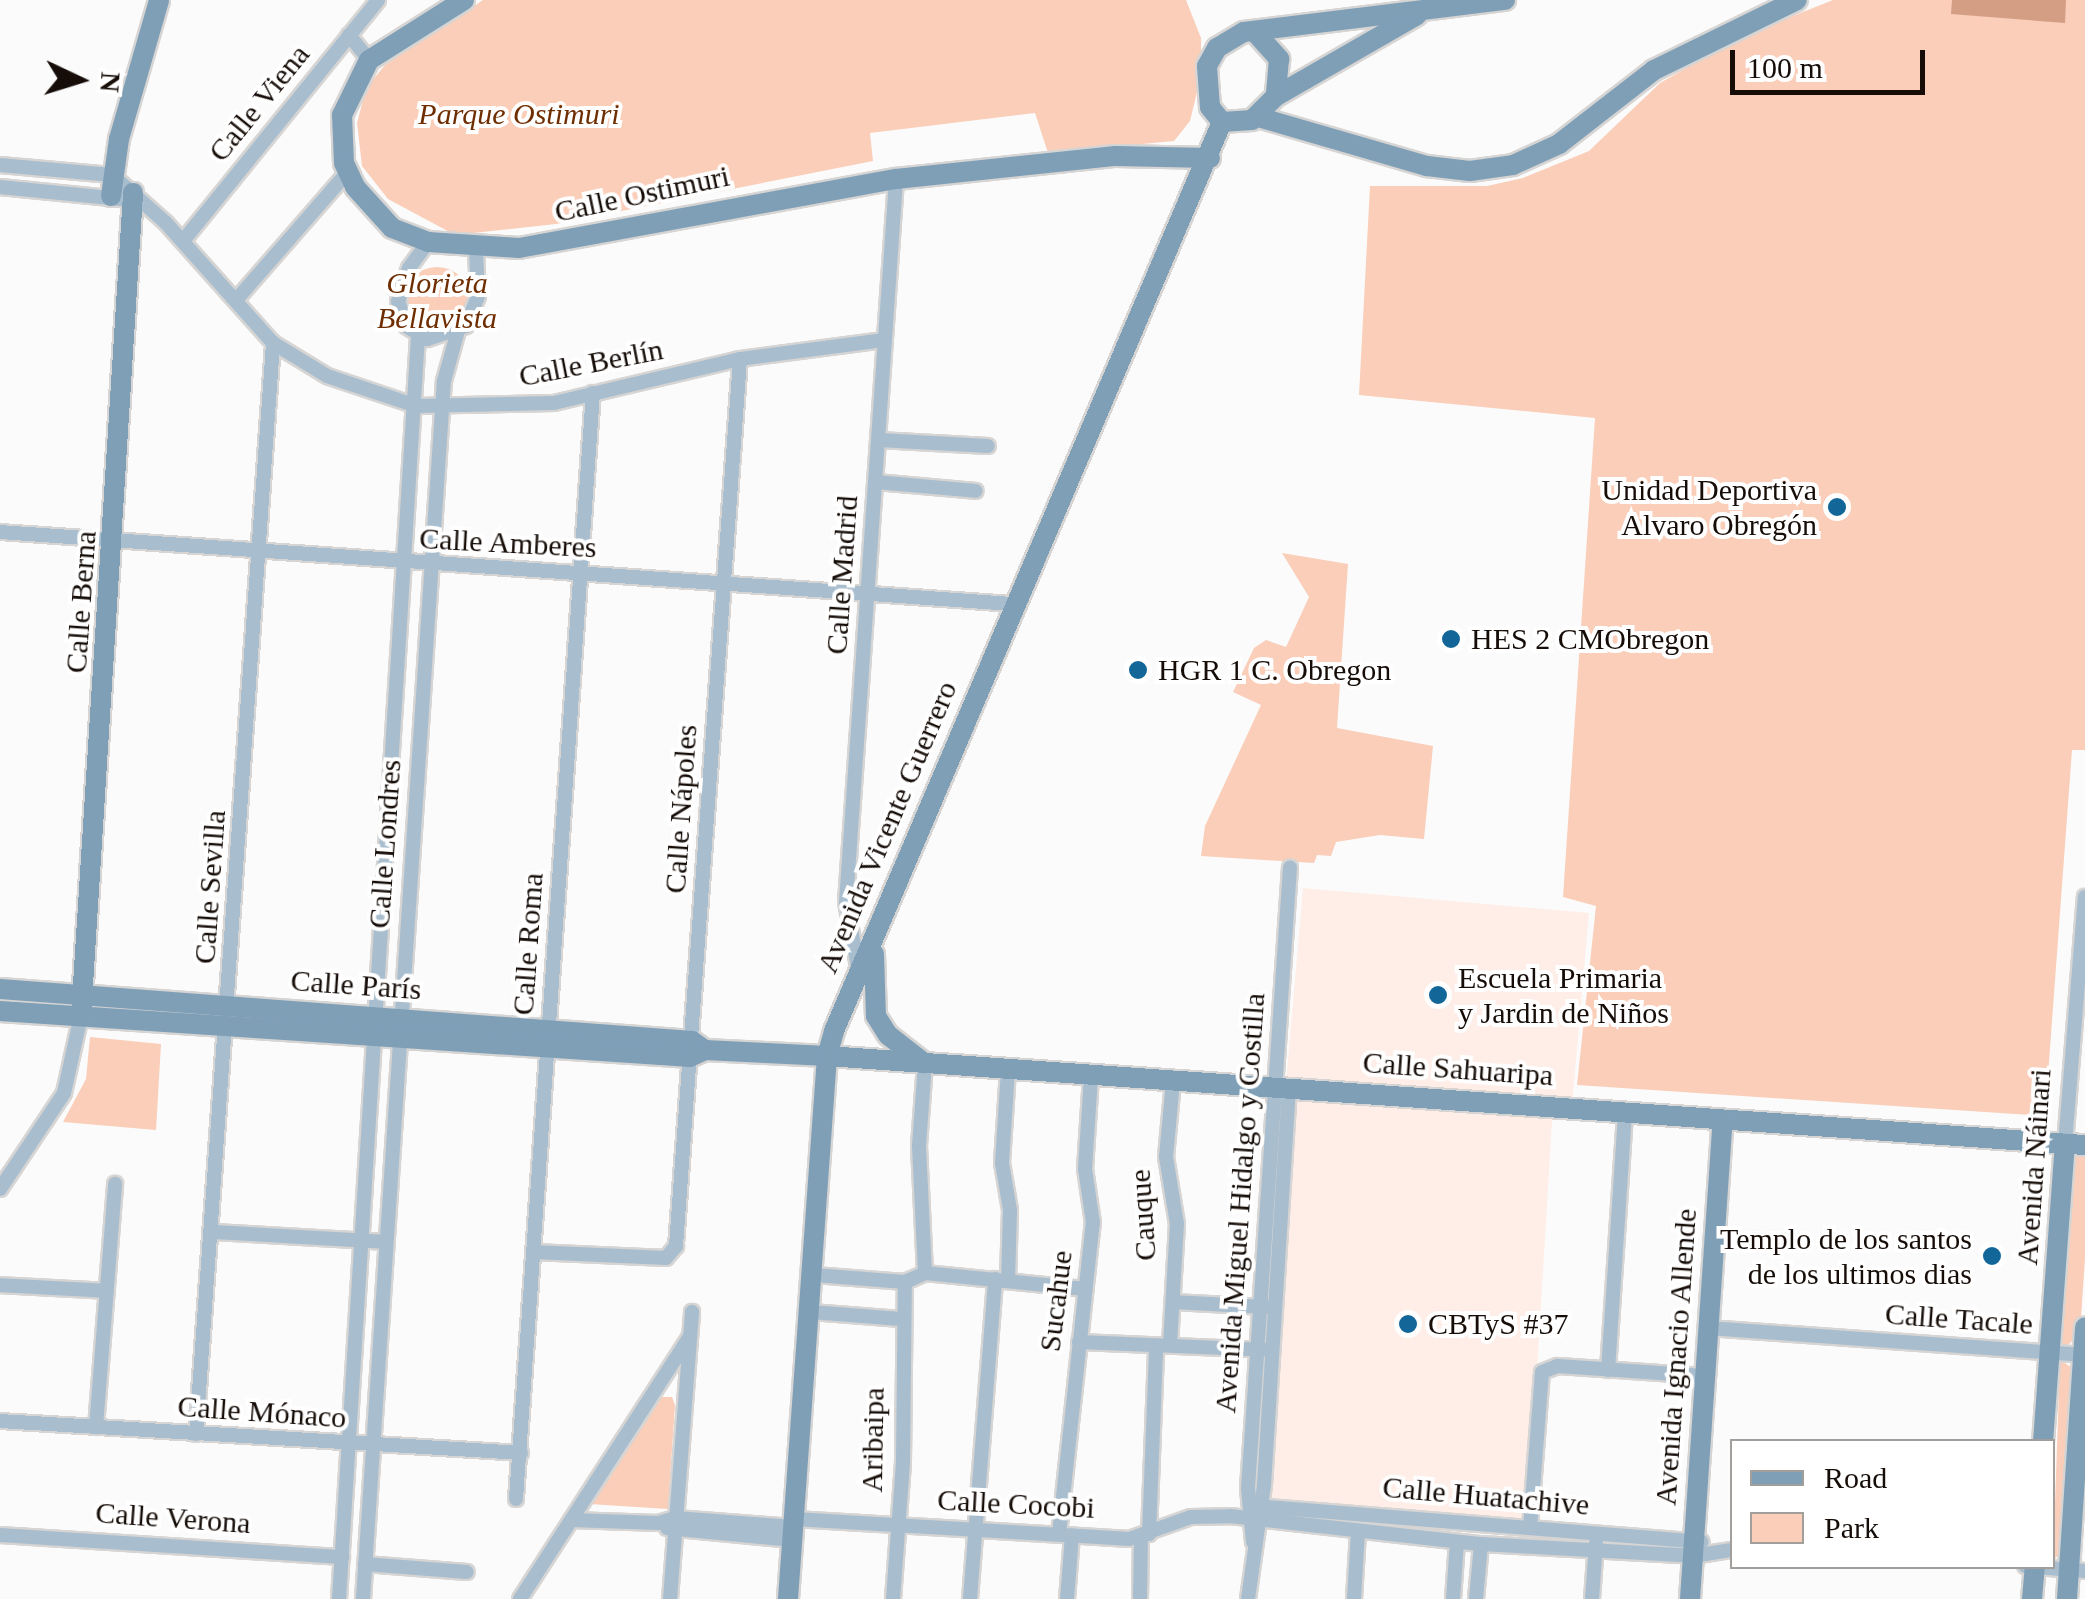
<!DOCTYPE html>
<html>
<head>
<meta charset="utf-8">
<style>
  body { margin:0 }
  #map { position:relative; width:2085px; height:1599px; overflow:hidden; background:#fbfbfb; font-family:Georgia,serif }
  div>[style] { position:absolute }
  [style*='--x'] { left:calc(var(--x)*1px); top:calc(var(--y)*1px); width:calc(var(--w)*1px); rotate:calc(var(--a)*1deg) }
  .built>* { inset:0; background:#feeee7; transform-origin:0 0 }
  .green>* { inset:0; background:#faceb9 }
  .round { border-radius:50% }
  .water>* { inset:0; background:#d49e84 }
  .roads { filter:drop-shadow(2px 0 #d6d5d4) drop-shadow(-2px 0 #d6d5d4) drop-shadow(0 2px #d6d5d4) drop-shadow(0 -2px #d6d5d4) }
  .street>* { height:14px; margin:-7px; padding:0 7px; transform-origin:7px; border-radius:7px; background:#a8bdce }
  .secondary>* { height:20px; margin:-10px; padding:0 10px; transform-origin:10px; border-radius:10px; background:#7f9fb7 }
  .dots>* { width:28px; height:28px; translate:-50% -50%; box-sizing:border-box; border:5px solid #fff; border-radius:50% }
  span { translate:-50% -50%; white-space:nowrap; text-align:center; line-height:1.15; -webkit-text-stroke:8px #fff; paint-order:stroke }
  .street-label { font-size:30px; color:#160d08 }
  .park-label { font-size:30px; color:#6f2e02; font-style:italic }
  .poi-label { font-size:30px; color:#160d08 }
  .right { translate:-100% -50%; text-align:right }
  .left { translate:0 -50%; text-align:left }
  .legend { position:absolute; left:1730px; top:1439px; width:325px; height:130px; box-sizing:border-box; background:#fff; border:2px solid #a29e9c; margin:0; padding:12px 18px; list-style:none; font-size:30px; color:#160d08 }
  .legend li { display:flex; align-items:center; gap:20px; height:50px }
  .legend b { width:50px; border:2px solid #a29e9c }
  .north { position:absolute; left:30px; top:30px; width:100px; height:100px; -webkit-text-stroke:8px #fff; paint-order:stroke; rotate:94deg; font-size:28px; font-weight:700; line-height:40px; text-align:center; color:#160d08 }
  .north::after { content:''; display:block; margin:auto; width:35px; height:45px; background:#160d08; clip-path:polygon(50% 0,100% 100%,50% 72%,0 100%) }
  .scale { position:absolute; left:1730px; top:50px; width:195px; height:45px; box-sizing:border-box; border:5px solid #160d08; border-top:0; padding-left:12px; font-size:30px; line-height:35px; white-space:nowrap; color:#160d08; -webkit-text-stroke:8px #fff; paint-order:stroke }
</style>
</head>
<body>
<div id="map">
  <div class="built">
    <div style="left:1303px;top:888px;width:287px;height:191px;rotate:5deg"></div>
    <div style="clip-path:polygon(1278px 1089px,1553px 1105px,1528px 1520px,1281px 1501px,1257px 1519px,1292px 1106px)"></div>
  </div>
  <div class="green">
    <div style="clip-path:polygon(483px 0,1186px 0,1201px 38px,1201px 76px,1190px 121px,1174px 141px,1048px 153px,1035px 113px,870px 133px,873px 161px,556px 224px,455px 235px,388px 199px,362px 166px,357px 123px,366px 88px,385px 65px)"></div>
    <div style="clip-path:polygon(1833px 0,2085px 0,2085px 750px,2072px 750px,2045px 1116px,1577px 1085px,1596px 906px,1563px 897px,1595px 418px,1359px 395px,1370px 186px,1487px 186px,1523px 178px,1589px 151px,1660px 83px,1741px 37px)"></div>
    <div class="round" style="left:404px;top:267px;width:66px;height:66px"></div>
    <div style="clip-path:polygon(1282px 553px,1348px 564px,1337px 728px,1433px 746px,1424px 839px,1380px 835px,1336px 842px,1331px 856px,1317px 855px,1314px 863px,1201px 856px,1205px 826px,1261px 705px,1233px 692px,1254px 648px,1266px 640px,1286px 647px,1309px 597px)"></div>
    <div style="clip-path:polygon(90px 1037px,161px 1044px,156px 1130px,63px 1122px,86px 1079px)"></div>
    <div style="clip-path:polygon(2071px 1151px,2085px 1151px,2085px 1258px,2080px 1333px,2065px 1348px,2060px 1346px)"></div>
    <div style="clip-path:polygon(2060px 1360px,2074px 1369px,2062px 1551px,2053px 1561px)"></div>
    <div style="clip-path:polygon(661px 1397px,672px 1397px,675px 1405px,668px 1509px,589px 1504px)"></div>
  </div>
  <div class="water">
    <div style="clip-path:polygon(1952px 0,2066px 0,2065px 23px,1951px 14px)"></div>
  </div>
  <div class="roads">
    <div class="street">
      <div style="--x:349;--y:35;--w:32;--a:51"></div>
      <div style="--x:0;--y:165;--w:112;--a:5.1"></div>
      <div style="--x:112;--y:175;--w:72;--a:41.6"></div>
      <div style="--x:166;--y:223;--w:161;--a:48.3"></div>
      <div style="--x:273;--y:343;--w:63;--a:31.4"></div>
      <div style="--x:327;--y:376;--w:94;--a:18.6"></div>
      <div style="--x:416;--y:406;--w:138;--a:-1.2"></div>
      <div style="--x:554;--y:403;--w:191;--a:-13.3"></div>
      <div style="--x:740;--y:359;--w:146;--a:-7.5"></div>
      <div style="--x:0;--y:187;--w:141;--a:5.7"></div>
      <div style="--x:183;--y:241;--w:310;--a:-51"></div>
      <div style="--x:428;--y:242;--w:32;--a:126"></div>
      <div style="--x:409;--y:268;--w:35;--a:108"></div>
      <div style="--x:398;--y:301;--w:26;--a:72"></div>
      <div style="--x:406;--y:326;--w:25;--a:32"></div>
      <div style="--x:427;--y:339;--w:41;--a:-18.4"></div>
      <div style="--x:466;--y:326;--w:31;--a:-68"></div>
      <div style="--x:478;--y:297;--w:48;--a:-92.4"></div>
      <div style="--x:237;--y:299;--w:167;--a:-48.9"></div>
      <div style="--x:879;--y:440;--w:109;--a:3.2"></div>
      <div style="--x:876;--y:482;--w:100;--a:5.1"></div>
      <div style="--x:0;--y:532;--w:1016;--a:4.07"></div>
      <div style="--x:859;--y:972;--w:71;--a:-100.5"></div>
      <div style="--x:846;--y:902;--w:725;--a:-86.04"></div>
      <div style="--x:925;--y:1064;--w:82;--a:94.2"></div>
      <div style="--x:919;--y:1146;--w:127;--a:87.3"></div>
      <div style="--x:1008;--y:1070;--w:93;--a:93.7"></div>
      <div style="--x:1002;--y:1163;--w:48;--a:80.3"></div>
      <div style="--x:1010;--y:1210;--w:71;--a:91.6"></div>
      <div style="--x:2065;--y:1144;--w:248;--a:-85.4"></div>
      <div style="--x:0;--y:1189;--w:115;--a:-56.3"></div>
      <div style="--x:64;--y:1093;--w:79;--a:-77.6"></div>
      <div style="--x:213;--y:1232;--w:172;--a:3.3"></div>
      <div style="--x:534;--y:1252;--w:132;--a:2.6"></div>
      <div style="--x:666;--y:1258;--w:16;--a:-50"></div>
      <div style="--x:676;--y:1246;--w:889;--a:-85.87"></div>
      <div style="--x:814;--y:1275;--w:91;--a:4.4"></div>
      <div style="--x:905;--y:1282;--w:22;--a:-24"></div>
      <div style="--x:925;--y:1273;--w:161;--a:5.7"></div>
      <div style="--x:0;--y:1285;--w:107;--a:3.2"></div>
      <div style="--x:1173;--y:1302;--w:93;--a:3.1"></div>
      <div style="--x:811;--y:1312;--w:90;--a:4.4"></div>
      <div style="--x:1708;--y:1328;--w:378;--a:4.1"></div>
      <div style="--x:1079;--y:1342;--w:188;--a:2.4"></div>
      <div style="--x:1170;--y:1345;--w:121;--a:-86.7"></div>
      <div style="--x:1177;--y:1224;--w:68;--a:-99.3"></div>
      <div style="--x:1166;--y:1157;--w:75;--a:-84.7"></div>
      <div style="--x:1608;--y:1370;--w:259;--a:-86.2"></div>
      <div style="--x:0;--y:1421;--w:522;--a:3.51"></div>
      <div style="--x:96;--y:1427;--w:244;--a:-85.5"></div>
      <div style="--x:196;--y:1434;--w:1094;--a:-85.96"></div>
      <div style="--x:516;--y:1499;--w:1109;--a:-86.02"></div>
      <div style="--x:1256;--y:1506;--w:447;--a:4.6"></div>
      <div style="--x:794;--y:1519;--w:336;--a:3.4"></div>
      <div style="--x:1129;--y:1539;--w:66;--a:-19.5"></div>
      <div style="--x:1191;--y:1517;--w:39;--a:-1"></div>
      <div style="--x:1230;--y:1516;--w:253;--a:6.4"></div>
      <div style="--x:1481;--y:1544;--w:212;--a:3.2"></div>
      <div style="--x:1693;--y:1556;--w:39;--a:-9"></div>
      <div style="--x:571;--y:1520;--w:87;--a:2"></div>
      <div style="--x:658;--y:1523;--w:19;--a:-16"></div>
      <div style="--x:676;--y:1518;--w:117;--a:4.4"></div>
      <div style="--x:667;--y:1528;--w:126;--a:5.5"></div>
      <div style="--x:1530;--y:1528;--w:156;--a:-85.6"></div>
      <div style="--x:1542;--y:1372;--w:17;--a:-21"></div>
      <div style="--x:1558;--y:1366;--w:146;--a:3.9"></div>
      <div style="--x:1059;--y:1534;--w:313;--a:-83.8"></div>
      <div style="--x:1093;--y:1223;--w:55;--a:-98.4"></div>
      <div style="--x:1085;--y:1169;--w:93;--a:-86.3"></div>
      <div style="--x:1149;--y:1534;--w:186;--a:-87.8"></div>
      <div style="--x:0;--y:1535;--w:343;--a:3.7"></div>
      <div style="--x:1253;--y:1542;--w:54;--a:-95.3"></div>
      <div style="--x:1248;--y:1488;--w:622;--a:-86.13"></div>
      <div style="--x:365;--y:1564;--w:102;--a:4.5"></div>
      <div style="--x:2025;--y:1566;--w:60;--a:4.8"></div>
      <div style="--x:339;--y:1599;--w:1266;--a:-86.42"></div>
      <div style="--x:363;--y:1599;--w:1221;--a:-86.2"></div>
      <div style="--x:444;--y:381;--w:49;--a:-74.5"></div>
      <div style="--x:520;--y:1599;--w:313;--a:-57.1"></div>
      <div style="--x:670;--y:1599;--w:288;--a:-85.6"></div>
      <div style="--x:893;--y:1599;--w:137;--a:-85.8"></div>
      <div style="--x:903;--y:1462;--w:180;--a:-89.4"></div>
      <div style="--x:970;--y:1599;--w:321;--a:-85.5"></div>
      <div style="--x:1067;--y:1599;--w:64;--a:-85.5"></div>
      <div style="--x:1140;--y:1599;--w:61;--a:-89.1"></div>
      <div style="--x:1248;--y:1599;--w:115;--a:-82"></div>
      <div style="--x:1264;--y:1485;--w:397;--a:-86.4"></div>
      <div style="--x:1354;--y:1599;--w:68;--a:-86.6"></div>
      <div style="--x:1453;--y:1599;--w:57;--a:-86"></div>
      <div style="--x:1476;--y:1599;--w:55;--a:-84.8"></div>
      <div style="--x:1592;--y:1599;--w:56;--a:-85.9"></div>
    </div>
    <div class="secondary">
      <div style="--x:464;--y:0;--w:112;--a:147.7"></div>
      <div style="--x:369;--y:60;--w:61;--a:116.1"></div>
      <div style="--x:342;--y:115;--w:48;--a:87.6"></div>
      <div style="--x:344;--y:163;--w:26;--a:65"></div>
      <div style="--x:355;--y:187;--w:55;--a:47.9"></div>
      <div style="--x:392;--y:228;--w:39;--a:21"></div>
      <div style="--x:428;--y:242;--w:91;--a:3.8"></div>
      <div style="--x:519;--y:248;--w:383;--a:-10.4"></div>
      <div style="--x:896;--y:179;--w:221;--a:-6"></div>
      <div style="--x:1116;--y:156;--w:94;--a:1.2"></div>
      <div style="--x:1417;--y:15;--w:163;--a:150.1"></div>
      <div style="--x:1276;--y:96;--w:34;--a:135"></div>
      <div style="--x:1252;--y:120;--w:30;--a:176"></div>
      <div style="--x:1222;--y:122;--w:19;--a:-129"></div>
      <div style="--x:1210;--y:107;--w:41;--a:-94.2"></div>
      <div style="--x:1207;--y:66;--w:21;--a:-61"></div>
      <div style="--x:1217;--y:48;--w:31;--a:-31"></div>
      <div style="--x:1244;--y:32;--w:263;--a:-7"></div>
      <div style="--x:1254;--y:31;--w:38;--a:48"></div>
      <div style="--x:1279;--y:59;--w:37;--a:95"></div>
      <div style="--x:1258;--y:117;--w:176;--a:16.2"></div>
      <div style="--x:1427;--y:166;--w:43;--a:6.6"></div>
      <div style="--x:1470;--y:171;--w:43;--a:-7.9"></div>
      <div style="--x:1513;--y:165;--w:51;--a:-24.5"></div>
      <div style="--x:1559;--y:144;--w:120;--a:-37.9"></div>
      <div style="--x:1654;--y:70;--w:159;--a:-26.1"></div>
      <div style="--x:111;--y:196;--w:58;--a:-82"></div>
      <div style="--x:119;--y:139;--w:145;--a:-73.9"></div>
      <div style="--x:874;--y:954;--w:62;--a:88.2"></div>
      <div style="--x:876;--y:1016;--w:22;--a:58"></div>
      <div style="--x:888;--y:1035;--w:46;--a:37.9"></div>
      <div style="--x:0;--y:989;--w:694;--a:4.3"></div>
      <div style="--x:692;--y:1041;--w:16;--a:35"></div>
      <div style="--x:0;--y:1011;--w:662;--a:3.81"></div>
      <div style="--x:661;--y:1055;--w:29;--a:4"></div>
      <div style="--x:690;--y:1057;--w:17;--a:-25"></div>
      <div style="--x:705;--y:1050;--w:122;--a:2.8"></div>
      <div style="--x:827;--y:1056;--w:1261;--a:4.05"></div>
      <div style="--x:81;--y:1016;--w:825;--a:-86.38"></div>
      <div style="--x:2043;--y:1442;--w:299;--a:-85.8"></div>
      <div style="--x:788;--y:1599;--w:544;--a:-85.89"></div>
      <div style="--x:827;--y:1056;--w:26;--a:-74"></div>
      <div style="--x:834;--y:1031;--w:988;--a:-66.89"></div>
      <div style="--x:1690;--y:1599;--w:480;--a:-86.1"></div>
      <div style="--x:2032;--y:1599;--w:33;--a:-85"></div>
      <div style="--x:2067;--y:1599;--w:272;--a:-86.2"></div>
    </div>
  </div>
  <div class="dots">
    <div style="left:1837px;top:507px;background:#136698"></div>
    <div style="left:1451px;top:639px;background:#136698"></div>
    <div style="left:1138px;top:670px;background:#136698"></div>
    <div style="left:1438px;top:995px;background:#136698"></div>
    <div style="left:1992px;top:1256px;background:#136698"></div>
    <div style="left:1408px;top:1324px;background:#136698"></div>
  </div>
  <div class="street-label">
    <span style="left:259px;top:103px;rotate:-51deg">Calle Viena</span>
    <span style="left:642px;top:194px;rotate:-12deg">Calle Ostimuri</span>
    <span style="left:591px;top:363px;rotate:-11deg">Calle Berlín</span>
    <span style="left:508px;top:543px;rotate:3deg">Calle Amberes</span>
    <span style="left:842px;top:575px;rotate:-86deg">Calle Madrid</span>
    <span style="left:81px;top:602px;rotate:-86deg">Calle Berna</span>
    <span style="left:681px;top:809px;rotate:-86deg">Calle Nápoles</span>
    <span style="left:887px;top:827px;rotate:-67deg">Avenida Vicente Guerrero</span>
    <span style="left:385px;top:844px;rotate:-86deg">Calle Londres</span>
    <span style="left:210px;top:887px;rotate:-86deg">Calle Sevilla</span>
    <span style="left:528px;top:944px;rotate:-86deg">Calle Roma</span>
    <span style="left:356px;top:985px;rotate:4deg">Calle París</span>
    <span style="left:1458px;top:1069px;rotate:4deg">Calle Sahuaripa</span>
    <span style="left:2034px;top:1167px;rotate:-86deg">Avenida Náinari</span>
    <span style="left:1240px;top:1203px;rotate:-86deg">Avenida Miguel Hidalgo y Costilla</span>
    <span style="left:1143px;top:1215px;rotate:-94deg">Cauque</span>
    <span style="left:1056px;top:1301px;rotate:-83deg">Sucahue</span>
    <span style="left:1959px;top:1319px;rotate:4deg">Calle Tacale</span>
    <span style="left:1676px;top:1357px;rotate:-86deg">Avenida Ignacio Allende</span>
    <span style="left:262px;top:1412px;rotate:4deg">Calle Mónaco</span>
    <span style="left:873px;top:1440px;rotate:-89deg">Aribaipa</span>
    <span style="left:1486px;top:1496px;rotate:5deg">Calle Huatachive</span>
    <span style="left:1016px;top:1504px;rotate:3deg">Calle Cocobi</span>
    <span style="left:173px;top:1518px;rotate:4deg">Calle Verona</span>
  </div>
  <div class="park-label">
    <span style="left:519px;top:114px">Parque Ostimuri</span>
    <span style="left:437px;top:300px">Glorieta<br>Bellavista</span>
  </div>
  <div class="poi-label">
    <span class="right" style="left:1817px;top:507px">Unidad Deportiva<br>Alvaro Obregón</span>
    <span class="left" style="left:1471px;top:639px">HES 2 CMObregon</span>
    <span class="left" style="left:1158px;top:670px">HGR 1 C. Obregon</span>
    <span class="left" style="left:1458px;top:995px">Escuela Primaria<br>y Jardin de Niños</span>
    <span class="right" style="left:1972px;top:1256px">Templo de los santos<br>de los ultimos dias</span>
    <span class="left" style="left:1428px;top:1324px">CBTyS #37</span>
  </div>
  <ul class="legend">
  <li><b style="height:12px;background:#7f9fb7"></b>Road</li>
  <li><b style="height:28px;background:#faceb9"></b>Park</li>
  </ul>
  <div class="north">N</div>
  <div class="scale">100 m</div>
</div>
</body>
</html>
